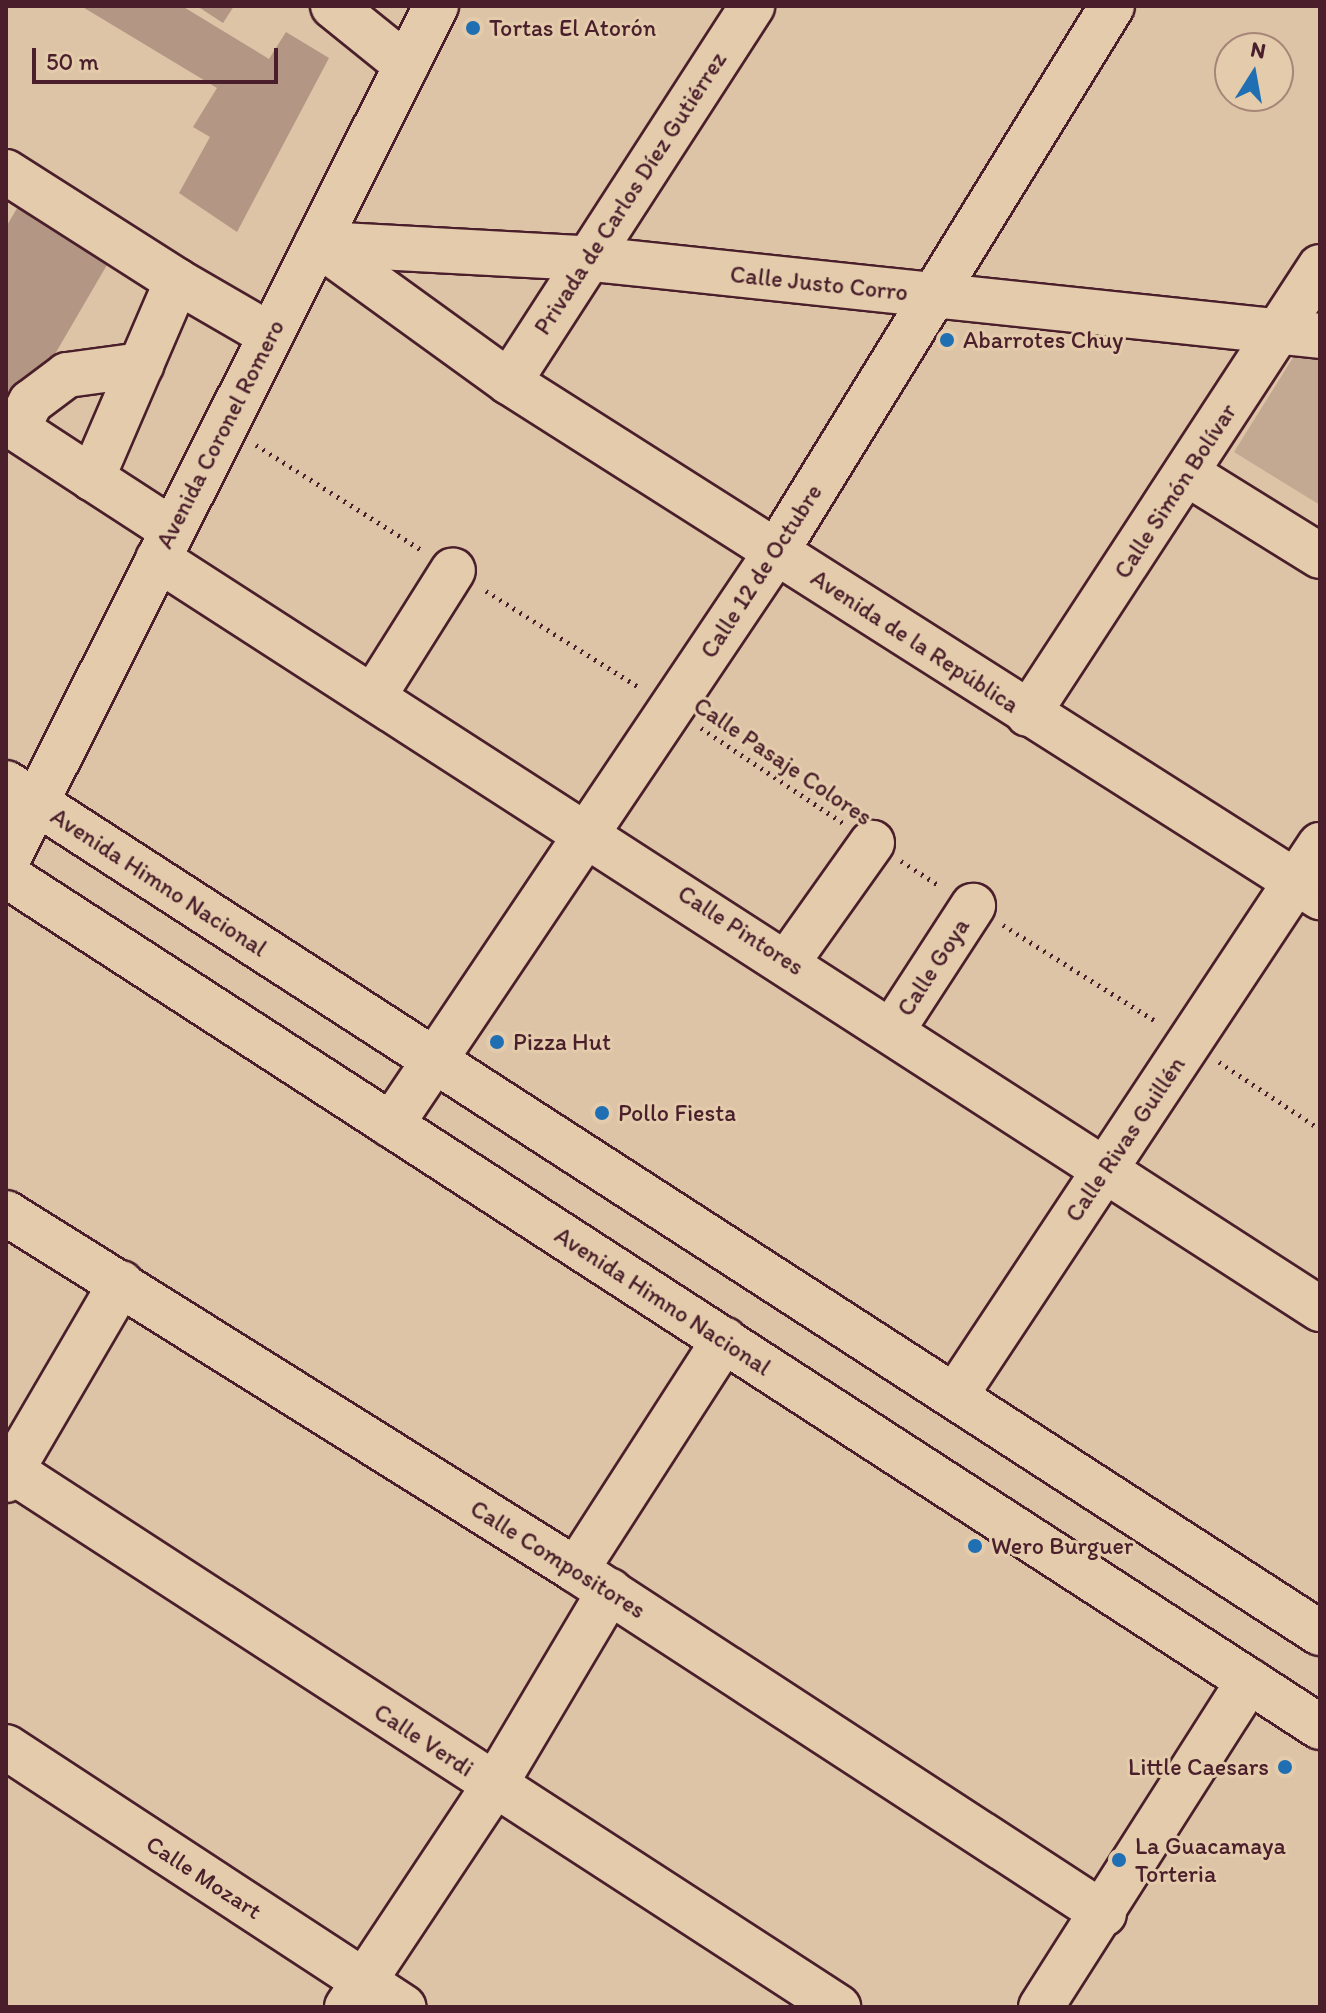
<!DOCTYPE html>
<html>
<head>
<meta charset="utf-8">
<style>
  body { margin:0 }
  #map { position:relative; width:1326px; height:2013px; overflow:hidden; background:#ddc4a6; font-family:Itim,sans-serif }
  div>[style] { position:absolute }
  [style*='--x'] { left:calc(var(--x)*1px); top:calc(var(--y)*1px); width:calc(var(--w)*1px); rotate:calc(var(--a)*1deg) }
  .green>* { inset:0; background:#c4a992 }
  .building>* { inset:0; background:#b39683 }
  .path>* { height:5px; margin-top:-2.5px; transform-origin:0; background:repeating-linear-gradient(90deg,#4a1f2b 0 2px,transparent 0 8px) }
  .roads { filter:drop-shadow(2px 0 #4a1f2b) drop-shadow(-2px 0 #4a1f2b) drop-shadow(0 2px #4a1f2b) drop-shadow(0 -2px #4a1f2b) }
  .minor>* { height:44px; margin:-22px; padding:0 22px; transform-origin:22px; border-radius:22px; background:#e3cbab }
  .major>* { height:44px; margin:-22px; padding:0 22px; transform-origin:22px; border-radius:22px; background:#e3cbab }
  .dots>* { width:22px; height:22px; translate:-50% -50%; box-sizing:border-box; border:4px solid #e3cbab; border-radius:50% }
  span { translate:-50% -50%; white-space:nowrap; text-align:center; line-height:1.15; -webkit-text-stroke:6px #e3cbab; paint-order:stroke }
  .poi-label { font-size:24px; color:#4a1f2b }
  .left { translate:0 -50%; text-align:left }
  .right { translate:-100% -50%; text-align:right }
  .street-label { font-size:24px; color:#4a1f2b }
  .frame { position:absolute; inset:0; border:8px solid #4a1f2b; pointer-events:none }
  .north { position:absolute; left:1214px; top:32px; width:80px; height:80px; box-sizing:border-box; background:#e3cbab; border:2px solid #a68678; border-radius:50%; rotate:11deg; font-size:22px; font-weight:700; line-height:32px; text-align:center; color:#4a1f2b }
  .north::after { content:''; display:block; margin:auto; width:28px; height:36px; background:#1f6fb2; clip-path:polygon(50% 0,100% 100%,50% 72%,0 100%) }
  .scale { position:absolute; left:32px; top:48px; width:246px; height:36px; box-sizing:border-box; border:4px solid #4a1f2b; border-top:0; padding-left:10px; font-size:24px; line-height:28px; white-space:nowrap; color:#4a1f2b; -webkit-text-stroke:6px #e3cbab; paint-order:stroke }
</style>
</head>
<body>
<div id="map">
  <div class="green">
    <div style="clip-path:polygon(1294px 356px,1320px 359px,1320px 505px,1234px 452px)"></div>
  </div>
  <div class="building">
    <div style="clip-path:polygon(81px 6px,182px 6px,269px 59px,286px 32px,329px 58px,237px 232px,179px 193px,210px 137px,193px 127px,217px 88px)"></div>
    <div style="clip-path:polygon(197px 6px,234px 6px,223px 23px)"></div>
    <div style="clip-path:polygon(26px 193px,118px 246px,6px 438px,6px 227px)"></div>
  </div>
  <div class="path">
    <div style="--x:256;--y:445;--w:198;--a:32.4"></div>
    <div style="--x:486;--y:591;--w:182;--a:32.2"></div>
    <div style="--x:701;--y:728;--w:171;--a:33.8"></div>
    <div style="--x:901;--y:861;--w:46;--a:32.7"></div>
    <div style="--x:1003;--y:925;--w:182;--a:32.2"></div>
    <div style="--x:1219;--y:1062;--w:121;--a:33.6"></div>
  </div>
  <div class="roads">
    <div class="minor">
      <div style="--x:333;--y:6;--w:94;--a:38.9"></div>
      <div style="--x:6;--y:172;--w:203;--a:32.5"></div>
      <div style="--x:177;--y:281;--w:215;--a:113.3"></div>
      <div style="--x:92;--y:478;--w:95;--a:33"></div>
      <div style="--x:317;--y:243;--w:237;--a:35.9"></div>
      <div style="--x:509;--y:382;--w:961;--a:32.42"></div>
      <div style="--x:323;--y:244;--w:261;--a:3.1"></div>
      <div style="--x:584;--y:258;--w:740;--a:6.05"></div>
      <div style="--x:177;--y:281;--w:108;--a:30.1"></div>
      <div style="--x:509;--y:382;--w:448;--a:-57.1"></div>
      <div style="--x:1188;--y:474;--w:155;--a:31.8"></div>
      <div style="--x:92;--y:478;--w:90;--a:-146.8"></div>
      <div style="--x:17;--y:429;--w:30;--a:-63"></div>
      <div style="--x:31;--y:402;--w:45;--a:-36.9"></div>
      <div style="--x:67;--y:375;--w:75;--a:-7.7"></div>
      <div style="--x:158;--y:559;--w:1383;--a:32.84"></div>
      <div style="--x:375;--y:694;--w:146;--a:-57.8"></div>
      <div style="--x:1028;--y:714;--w:534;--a:-56.85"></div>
      <div style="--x:788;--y:961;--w:145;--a:-54.6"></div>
      <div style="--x:893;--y:1029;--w:147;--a:-57"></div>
      <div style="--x:391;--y:1125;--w:690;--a:-56.1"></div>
      <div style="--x:776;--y:552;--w:641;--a:-58.39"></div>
      <div style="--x:6;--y:1213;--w:673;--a:32.06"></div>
      <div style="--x:576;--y:1570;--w:630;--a:33.08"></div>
      <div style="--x:955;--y:1396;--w:661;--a:-56.48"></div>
      <div style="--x:12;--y:1471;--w:985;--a:32.98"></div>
      <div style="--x:6;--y:1480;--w:228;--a:-59.7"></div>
      <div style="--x:576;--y:1570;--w:274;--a:-57.2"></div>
      <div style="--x:6;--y:1747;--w:475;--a:33.2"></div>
      <div style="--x:347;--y:2007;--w:265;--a:-56.4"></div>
      <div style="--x:494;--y:1786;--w:227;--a:-59.3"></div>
      <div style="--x:1041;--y:2007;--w:387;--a:-57.5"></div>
    </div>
    <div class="major">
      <div style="--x:6;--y:783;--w:1565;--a:32.9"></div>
      <div style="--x:6;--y:863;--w:959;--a:-63.35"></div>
      <div style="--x:6;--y:875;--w:1566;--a:32.96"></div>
    </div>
  </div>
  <div class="dots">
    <div style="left:473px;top:28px;background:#1f6fb2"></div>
    <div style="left:947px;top:340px;background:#1f6fb2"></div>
    <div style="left:497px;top:1042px;background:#1f6fb2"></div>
    <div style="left:602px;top:1113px;background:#1f6fb2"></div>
    <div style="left:975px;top:1546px;background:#1f6fb2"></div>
    <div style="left:1285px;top:1767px;background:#1f6fb2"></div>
    <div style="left:1119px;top:1860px;background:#1f6fb2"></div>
  </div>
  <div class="poi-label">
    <span class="left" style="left:489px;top:28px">Tortas El Atorón</span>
    <span class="left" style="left:963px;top:340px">Abarrotes Chuy</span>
    <span class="left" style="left:513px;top:1042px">Pizza Hut</span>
    <span class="left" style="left:618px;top:1113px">Pollo Fiesta</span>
    <span class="left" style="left:991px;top:1546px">Wero Burguer</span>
    <span class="right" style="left:1269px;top:1767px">Little Caesars</span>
    <span class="left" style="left:1135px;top:1860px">La Guacamaya<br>Torteria</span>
  </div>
  <div class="street-label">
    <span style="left:630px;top:193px;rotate:-57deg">Privada de Carlos Díez Gutiérrez</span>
    <span style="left:819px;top:283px;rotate:6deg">Calle Justo Corro</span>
    <span style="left:220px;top:434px;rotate:-63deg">Avenida Coronel Romero</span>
    <span style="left:1175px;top:491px;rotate:-57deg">Calle Simón Bolívar</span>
    <span style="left:761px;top:571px;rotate:-57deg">Calle 12 de Octubre</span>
    <span style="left:915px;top:641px;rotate:33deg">Avenida de la República</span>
    <span style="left:783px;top:761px;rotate:34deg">Calle Pasaje Colores</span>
    <span style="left:159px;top:882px;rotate:33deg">Avenida Himno Nacional</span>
    <span style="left:741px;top:930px;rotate:33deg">Calle Pintores</span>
    <span style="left:933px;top:967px;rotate:-57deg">Calle Goya</span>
    <span style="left:1125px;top:1139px;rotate:-56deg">Calle Rivas Guillén</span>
    <span style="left:663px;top:1301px;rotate:33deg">Avenida Himno Nacional</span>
    <span style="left:558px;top:1559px;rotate:32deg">Calle Compositores</span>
    <span style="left:424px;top:1740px;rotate:33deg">Calle Verdi</span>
    <span style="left:204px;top:1877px;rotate:33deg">Calle Mozart</span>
  </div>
  <div class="frame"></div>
  <div class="north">N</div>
  <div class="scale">50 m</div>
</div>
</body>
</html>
